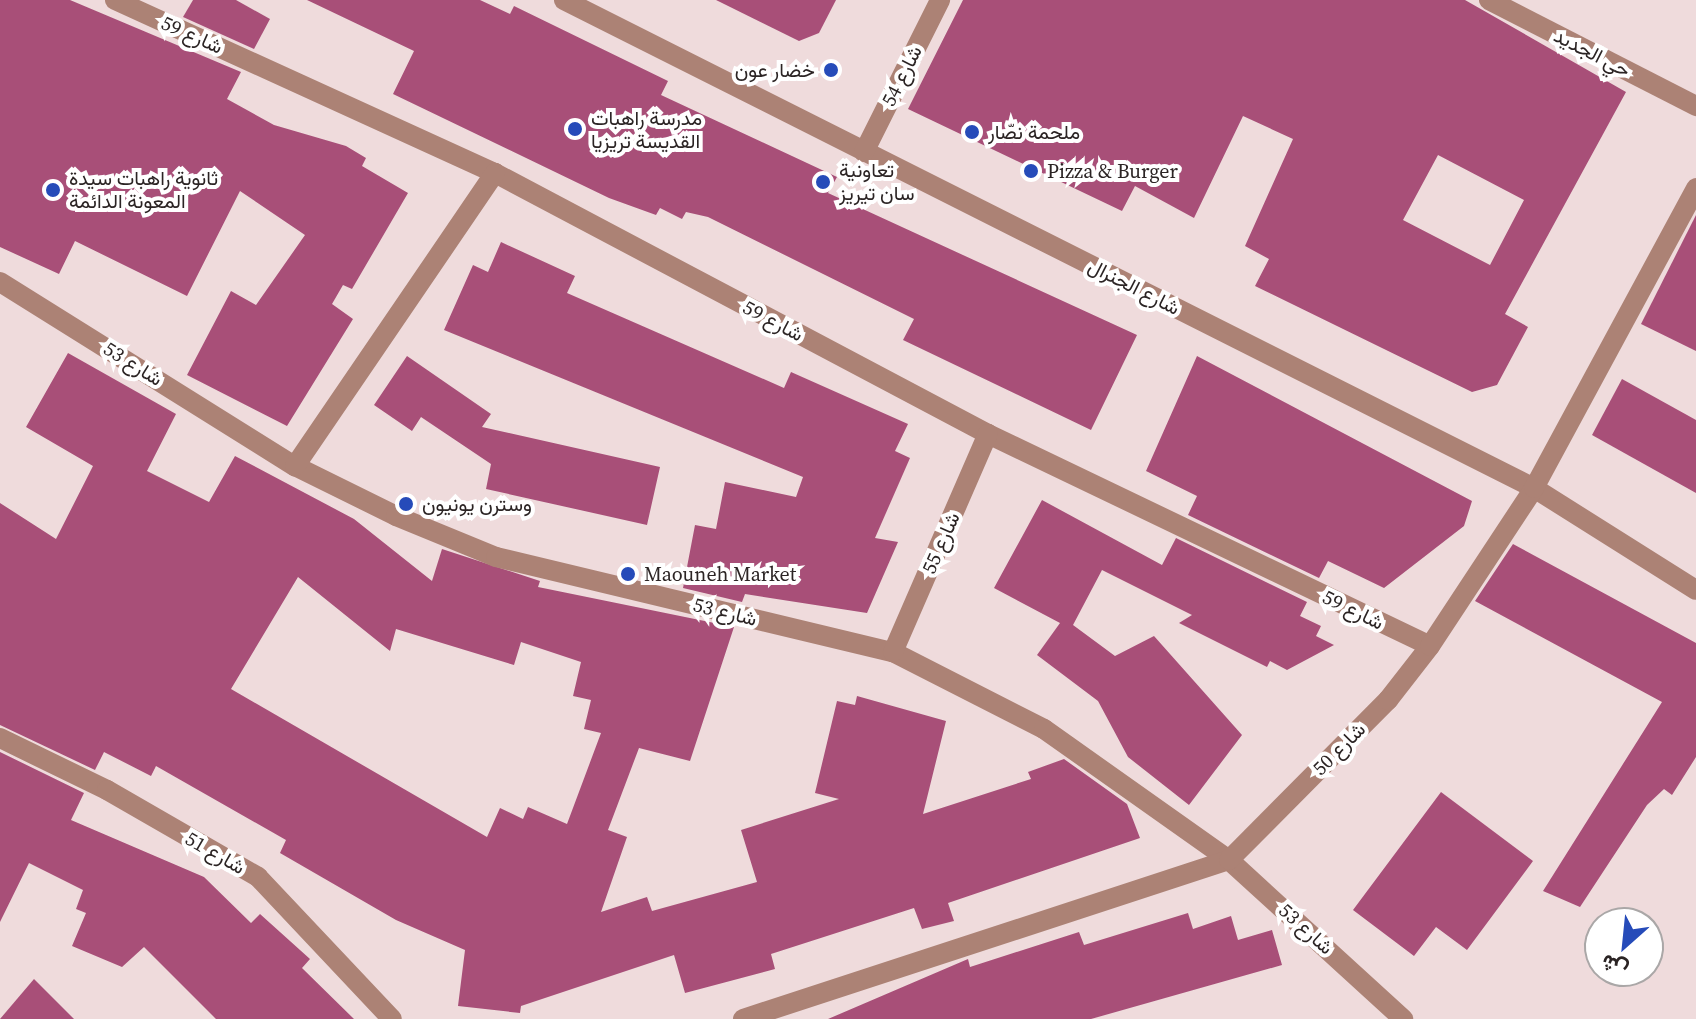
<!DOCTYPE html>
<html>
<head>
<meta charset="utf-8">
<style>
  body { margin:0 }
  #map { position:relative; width:1696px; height:1019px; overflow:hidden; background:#efdbdc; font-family:"Source Serif 4",Vazirmatn,serif }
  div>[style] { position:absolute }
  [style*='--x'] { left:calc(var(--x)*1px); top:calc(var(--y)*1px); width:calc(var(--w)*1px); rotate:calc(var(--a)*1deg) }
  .building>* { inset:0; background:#a84f78 }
  .minor>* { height:20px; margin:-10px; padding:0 10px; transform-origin:10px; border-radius:10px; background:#ac8275 }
  .dots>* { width:22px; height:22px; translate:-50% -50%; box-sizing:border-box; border:4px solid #fff; border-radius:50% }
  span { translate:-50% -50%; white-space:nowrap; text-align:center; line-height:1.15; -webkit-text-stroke:8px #fff; paint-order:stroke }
  .street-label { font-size:20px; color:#2b2424 }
  .poi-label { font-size:20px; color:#2b2424 }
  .right { translate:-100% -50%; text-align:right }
  .left { translate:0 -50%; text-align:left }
  .north { position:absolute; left:1584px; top:907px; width:80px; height:80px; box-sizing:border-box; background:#fff; border:2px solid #aaa7a7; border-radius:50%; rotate:207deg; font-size:22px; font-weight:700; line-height:32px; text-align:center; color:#2b2424 }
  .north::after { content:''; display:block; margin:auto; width:28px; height:36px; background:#264bb9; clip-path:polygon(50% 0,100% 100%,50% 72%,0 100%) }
</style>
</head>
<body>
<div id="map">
  <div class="building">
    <div style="clip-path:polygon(0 0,70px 0,241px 72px,227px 99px,274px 125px,346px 146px,366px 158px,362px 166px,408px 193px,352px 289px,343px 285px,332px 304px,353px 319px,287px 426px,187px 375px,231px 291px,256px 305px,305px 235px,240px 191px,187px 296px,75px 241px,59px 274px,0 247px)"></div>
    <div style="clip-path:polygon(193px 0,236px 0,270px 19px,254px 49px,183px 17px)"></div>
    <div style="clip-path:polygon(307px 0,480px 0,510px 14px,514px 6px,668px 81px,661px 95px,837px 177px,828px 193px,1137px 335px,1091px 430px,903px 340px,914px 319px,708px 217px,686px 212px,682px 219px,660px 208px,656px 215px,609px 198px,393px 94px,414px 51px)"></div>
    <div style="clip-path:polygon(716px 0,836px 0,819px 33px,799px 41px)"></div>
    <div style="clip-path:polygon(evenodd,963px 0,1465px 0,1626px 92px,1505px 314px,1528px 327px,1497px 385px,1472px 392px,1255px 286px,1269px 259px,1245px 246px,1293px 139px,1243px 116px,1194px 218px,1135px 186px,1122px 211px,908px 109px,963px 0,1438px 155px,1524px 200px,1490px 265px,1403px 220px,1438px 155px)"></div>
    <div style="clip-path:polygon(1696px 215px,1696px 351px,1641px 324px)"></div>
    <div style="clip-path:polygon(501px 242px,575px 276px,567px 293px,784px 388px,791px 372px,908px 424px,895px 451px,910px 458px,875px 538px,898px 542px,867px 613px,745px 594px,742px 602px,683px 588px,695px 525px,716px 529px,725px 482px,796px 497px,803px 477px,444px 330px,473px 265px,488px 272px)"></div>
    <div style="clip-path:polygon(evenodd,68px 353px,176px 414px,147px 471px,209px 502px,235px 456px,354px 519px,432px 581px,442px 549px,540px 581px,538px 587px,734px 627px,690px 761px,639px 748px,608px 830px,627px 837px,601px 912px,647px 897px,652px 911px,757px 882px,741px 830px,839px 799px,815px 793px,837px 701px,855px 705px,857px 696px,946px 721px,923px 814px,1031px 779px,1028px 772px,1064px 759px,1127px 804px,1140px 838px,948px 903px,954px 921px,922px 929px,914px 908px,771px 954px,775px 969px,685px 993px,674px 955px,521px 1006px,520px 1013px,458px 1006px,465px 950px,396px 920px,280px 853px,286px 840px,156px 766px,151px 776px,104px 752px,95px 770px,0 725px,0 503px,56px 539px,93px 466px,26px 427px,68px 353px,298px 577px,390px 651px,396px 629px,514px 665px,521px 642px,581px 662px,573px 696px,591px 700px,584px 729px,601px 733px,567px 824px,528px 807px,523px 819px,500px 808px,487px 837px,231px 689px,298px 577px)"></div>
    <div style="clip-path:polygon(407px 356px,491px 414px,482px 427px,660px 467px,647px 525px,486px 489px,491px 464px,421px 417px,412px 431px,374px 405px)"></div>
    <div style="clip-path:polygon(1197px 356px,1472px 501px,1464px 526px,1384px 588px,1328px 561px,1319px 578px,1188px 515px,1197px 496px,1146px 471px)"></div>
    <div style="clip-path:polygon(1622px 379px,1696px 420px,1696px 493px,1592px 435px)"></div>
    <div style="clip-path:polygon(1042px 500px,1162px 565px,1176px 538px,1307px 602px,1300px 616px,1321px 626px,1316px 636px,1334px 645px,1287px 670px,1270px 661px,1267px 667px,1179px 623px,1192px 615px,1102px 570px,1073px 625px,1115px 656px,1154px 636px,1242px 735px,1189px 805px,1128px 757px,1098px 701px,1037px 655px,1060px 623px,994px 588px)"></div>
    <div style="clip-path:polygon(1513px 544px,1696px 643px,1696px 757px,1672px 795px,1664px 789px,1647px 805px,1580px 907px,1543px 891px,1662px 702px,1475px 601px)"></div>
    <div style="clip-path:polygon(0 752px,84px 793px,71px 820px,204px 877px,251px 923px,260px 914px,310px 959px,302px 968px,354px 1019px,216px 1019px,144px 947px,122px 967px,72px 946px,86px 913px,76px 909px,83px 890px,29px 863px,0 922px)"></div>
    <div style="clip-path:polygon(1441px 792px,1533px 861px,1467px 950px,1436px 927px,1414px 956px,1353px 910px)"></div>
    <div style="clip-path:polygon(1188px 913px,1193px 929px,1231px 916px,1238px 940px,1272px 930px,1282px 965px,1091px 1019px,828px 1019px,968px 959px,970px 967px,1079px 932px,1084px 945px)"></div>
    <div style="clip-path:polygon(34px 979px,74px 1019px,0 1019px)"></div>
  </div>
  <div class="minor">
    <div style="--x:115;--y:0;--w:418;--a:24.5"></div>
    <div style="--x:495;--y:173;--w:558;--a:27.9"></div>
    <div style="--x:988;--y:434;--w:490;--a:25.6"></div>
    <div style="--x:564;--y:0;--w:1086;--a:26.71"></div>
    <div style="--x:1534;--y:488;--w:191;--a:32.2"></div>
    <div style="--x:1489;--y:0;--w:233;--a:27.1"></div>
    <div style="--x:864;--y:152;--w:170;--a:-63.4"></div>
    <div style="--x:0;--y:282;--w:348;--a:32"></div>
    <div style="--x:295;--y:466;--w:113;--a:26.3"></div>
    <div style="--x:396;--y:516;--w:108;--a:22.3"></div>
    <div style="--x:496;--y:557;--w:408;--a:13.5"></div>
    <div style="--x:893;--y:652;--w:169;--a:27"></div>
    <div style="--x:1044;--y:729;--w:227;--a:35.3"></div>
    <div style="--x:1229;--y:860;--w:236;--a:42.4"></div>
    <div style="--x:295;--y:466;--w:355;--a:-55.7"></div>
    <div style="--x:893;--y:652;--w:238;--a:-66.5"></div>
    <div style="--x:0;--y:738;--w:119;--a:25.9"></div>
    <div style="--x:107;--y:790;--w:174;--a:29.9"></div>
    <div style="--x:258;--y:877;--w:195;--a:46.7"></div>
    <div style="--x:743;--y:1019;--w:511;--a:-18.12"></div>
    <div style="--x:1229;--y:860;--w:226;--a:-45.2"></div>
    <div style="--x:1388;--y:700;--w:68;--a:-52.1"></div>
    <div style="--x:1430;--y:646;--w:189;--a:-56.6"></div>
    <div style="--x:1534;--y:488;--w:341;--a:-61.6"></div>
  </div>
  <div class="dots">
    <div style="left:831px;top:70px;background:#264bb9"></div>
    <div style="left:575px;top:129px;background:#264bb9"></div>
    <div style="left:972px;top:132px;background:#264bb9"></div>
    <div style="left:1031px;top:171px;background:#264bb9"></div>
    <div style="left:823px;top:182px;background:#264bb9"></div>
    <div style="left:53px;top:190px;background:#264bb9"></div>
    <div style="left:406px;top:504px;background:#264bb9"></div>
    <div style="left:628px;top:574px;background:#264bb9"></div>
  </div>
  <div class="street-label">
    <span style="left:192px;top:35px;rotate:24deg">شارع 59</span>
    <span style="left:1592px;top:53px;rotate:27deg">حي الجديد</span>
    <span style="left:902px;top:76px;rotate:-63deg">شارع 54</span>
    <span style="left:1134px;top:287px;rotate:27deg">شارع الجنرال</span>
    <span style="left:773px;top:321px;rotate:28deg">شارع 59</span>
    <span style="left:133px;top:364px;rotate:32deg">شارع 53</span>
    <span style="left:941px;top:543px;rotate:-66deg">شارع 55</span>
    <span style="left:1353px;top:610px;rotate:26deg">شارع 59</span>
    <span style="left:725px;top:612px;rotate:14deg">شارع 53</span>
    <span style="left:1339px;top:749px;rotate:-45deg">شارع 50</span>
    <span style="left:215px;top:853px;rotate:30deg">شارع 51</span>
    <span style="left:1306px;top:929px;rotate:42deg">شارع 53</span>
  </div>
  <div class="poi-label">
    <span class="right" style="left:815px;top:70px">خضار عون</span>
    <span class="left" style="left:591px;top:130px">مدرسة راهبات<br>القديسة تريزيا</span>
    <span class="left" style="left:988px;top:132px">ملحمة نصّار</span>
    <span class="left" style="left:839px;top:182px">تعاونية<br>سان تيريز</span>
    <span class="left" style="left:1047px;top:171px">Pizza &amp; Burger</span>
    <span class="left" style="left:69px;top:190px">ثانوية راهبات سيدة<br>المعونة الدائمة</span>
    <span class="left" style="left:422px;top:504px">وسترن يونيون</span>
    <span class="left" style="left:644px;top:574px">Maouneh Market</span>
  </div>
  <div class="north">ش</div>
</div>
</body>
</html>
